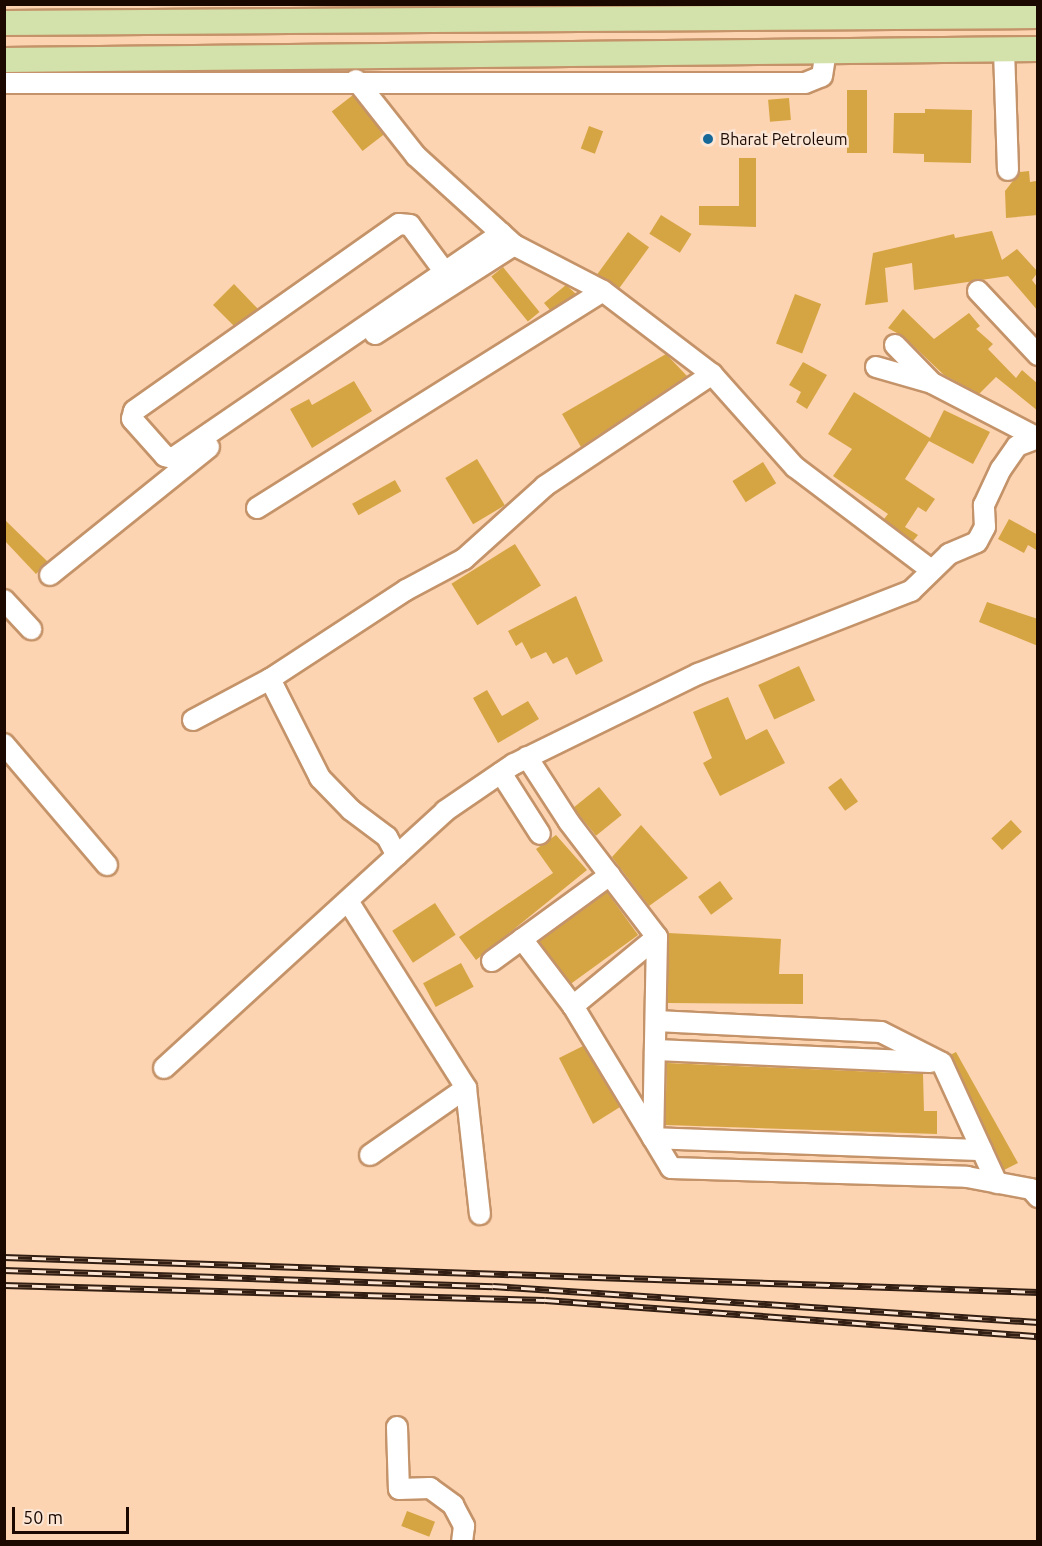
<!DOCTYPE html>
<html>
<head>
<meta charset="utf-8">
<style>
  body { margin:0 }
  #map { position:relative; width:1042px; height:1546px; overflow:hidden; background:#fdd4b1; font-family:Ubuntu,sans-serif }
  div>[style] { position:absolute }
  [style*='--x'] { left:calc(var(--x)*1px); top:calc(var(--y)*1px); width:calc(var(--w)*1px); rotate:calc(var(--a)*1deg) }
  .building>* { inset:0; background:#d6a543; transform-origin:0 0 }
  .roads { filter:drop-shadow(2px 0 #c49369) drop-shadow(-2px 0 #c49369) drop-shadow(0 2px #c49369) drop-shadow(0 -2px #c49369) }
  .minor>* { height:20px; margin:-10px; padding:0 10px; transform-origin:10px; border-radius:10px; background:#fff }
  .major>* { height:24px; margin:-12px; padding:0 12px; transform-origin:12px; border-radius:12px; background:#d3e2aa }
  .rail>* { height:7px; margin-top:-3.5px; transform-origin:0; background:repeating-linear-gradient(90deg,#fbe5d4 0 14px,#321e12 0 28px); box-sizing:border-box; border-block:2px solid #321e12 }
  .dots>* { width:16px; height:16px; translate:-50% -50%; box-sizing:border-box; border:3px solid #fbe5d4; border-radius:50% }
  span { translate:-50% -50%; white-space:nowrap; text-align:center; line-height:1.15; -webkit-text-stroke:5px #fbe5d4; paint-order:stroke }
  .poi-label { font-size:16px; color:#1b0900 }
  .left { translate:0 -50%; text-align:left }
  .frame { position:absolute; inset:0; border:6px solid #1b0900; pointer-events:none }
  .scale { position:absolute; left:12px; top:1507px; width:117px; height:27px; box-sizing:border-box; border:3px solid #1b0900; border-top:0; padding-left:8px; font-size:18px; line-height:21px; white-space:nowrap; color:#1b0900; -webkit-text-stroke:4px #fbe5d4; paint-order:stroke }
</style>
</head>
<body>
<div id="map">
  <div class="building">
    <div style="left:847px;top:90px;width:20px;height:63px"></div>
    <div style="left:353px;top:95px;width:50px;height:27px;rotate:52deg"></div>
    <div style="left:789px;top:98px;width:22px;height:21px;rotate:85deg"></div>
    <div style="clip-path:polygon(925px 109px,972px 110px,971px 163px,924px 162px,924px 154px,893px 153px,894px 113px,925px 113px)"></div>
    <div style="left:589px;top:126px;width:15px;height:24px;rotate:20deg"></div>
    <div style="clip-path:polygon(739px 158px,756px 158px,756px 227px,699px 225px,699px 206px,739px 206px)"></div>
    <div style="clip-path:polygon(1029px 171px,1030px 182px,1036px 181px,1038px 215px,1006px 218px,1005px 191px,1020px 172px)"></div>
    <div style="left:661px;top:215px;width:36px;height:22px;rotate:32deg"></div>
    <div style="clip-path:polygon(992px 231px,1002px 260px,1017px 249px,1038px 272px,1032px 280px,1038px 288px,1038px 311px,1008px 276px,914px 290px,912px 263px,885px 268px,888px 302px,865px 305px,873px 253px,954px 234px,955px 238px)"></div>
    <div style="left:628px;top:232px;width:26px;height:52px;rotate:36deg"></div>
    <div style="left:503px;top:267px;width:58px;height:15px;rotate:51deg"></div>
    <div style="clip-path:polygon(234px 284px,258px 309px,234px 326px,213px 305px)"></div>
    <div style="clip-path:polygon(566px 285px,576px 294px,550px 310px,544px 303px)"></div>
    <div style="left:795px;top:294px;width:28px;height:53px;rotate:21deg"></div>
    <div style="clip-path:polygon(903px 309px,934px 339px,969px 313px,980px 326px,976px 329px,993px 344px,988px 349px,1016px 378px,1022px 370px,1038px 384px,1038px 411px,996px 377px,979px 394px,944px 375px,904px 337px,888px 328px)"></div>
    <div style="clip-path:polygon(666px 354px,687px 376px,581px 447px,562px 414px)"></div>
    <div style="clip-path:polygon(803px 362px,827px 375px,807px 409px,796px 402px,801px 392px,789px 385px)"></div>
    <div style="clip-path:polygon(354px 381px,372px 411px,312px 448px,290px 409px,309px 399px,312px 405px)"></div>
    <div style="clip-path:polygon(854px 392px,930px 438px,944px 410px,990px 432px,973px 464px,929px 441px,905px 479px,935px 499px,926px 512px,918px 507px,905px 527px,918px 535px,913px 541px,884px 519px,888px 514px,833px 476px,852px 449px,828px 434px)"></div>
    <div style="left:477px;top:459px;width:54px;height:37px;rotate:59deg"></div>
    <div style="left:763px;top:462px;width:25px;height:36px;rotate:58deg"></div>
    <div style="left:395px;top:480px;width:13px;height:49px;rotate:61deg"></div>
    <div style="clip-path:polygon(4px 519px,48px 562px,36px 574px,4px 540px)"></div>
    <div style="clip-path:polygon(1009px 519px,1038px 535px,1038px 551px,1028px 545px,1024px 553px,998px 539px)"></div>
    <div style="left:515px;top:544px;width:49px;height:75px;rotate:58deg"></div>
    <div style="clip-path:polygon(576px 596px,603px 661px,576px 675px,567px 657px,553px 664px,546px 652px,531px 659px,522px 642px,516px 646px,508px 631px)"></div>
    <div style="clip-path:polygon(987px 602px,1038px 619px,1038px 646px,979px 622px)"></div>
    <div style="left:799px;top:666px;width:38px;height:45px;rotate:65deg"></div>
    <div style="clip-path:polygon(487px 690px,502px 716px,528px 701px,539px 719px,498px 743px,473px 698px)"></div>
    <div style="clip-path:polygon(728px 697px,746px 740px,767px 729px,785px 763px,720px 796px,703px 763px,712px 758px,693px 712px)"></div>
    <div style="left:841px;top:778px;width:29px;height:16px;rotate:54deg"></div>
    <div style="left:599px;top:787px;width:36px;height:33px;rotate:51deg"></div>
    <div style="left:1011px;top:820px;width:16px;height:27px;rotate:47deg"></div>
    <div style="clip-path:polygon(641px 825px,688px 878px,649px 906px,612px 857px)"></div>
    <div style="clip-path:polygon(556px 835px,587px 870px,476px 960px,459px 937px,553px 873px,536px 849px)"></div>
    <div style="left:720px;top:881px;width:22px;height:27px;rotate:54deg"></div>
    <div style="left:607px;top:892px;width:53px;height:84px;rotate:54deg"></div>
    <div style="left:435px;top:903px;width:38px;height:51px;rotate:57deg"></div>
    <div style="clip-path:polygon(668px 933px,781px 939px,779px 974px,803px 974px,803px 1004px,668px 1003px)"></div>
    <div style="left:461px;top:963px;width:27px;height:43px;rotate:62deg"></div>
    <div style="clip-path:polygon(583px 1046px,620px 1107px,593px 1124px,559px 1058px)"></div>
    <div style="clip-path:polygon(956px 1052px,1018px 1163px,1004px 1170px,950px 1055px)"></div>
    <div style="clip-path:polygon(667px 1063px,923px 1074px,924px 1111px,937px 1111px,937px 1134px,665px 1125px)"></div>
    <div style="left:407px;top:1511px;width:30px;height:16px;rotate:21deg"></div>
  </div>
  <div class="roads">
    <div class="minor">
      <div style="--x:1004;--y:50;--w:120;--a:88.1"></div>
      <div style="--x:356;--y:80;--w:97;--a:51.7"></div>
      <div style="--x:416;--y:156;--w:132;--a:42.2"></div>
      <div style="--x:514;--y:245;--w:100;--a:27.3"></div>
      <div style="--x:603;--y:291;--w:137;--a:37.3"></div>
      <div style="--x:712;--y:374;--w:125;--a:48.3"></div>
      <div style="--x:795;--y:467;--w:169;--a:37.1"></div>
      <div style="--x:4;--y:83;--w:801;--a:0"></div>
      <div style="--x:805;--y:83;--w:18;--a:-22"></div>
      <div style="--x:822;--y:76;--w:26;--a:-81"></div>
      <div style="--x:444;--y:271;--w:57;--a:-126.5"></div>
      <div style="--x:410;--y:225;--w:11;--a:-175"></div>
      <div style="--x:399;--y:224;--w:324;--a:144.8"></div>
      <div style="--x:134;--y:411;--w:8;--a:104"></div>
      <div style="--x:132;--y:419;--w:50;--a:48.3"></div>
      <div style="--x:165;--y:456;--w:8;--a:14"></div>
      <div style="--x:173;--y:458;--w:398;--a:-34.4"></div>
      <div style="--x:978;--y:291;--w:88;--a:46.8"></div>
      <div style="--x:375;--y:334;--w:165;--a:-32.6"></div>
      <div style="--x:895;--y:345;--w:50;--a:45.8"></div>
      <div style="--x:876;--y:367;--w:58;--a:15.9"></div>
      <div style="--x:932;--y:383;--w:119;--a:27.4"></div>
      <div style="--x:257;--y:508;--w:408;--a:-32.1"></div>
      <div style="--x:50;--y:575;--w:204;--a:-38.8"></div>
      <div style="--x:4;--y:600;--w:40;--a:47"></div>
      <div style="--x:270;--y:679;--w:111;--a:63.2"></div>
      <div style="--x:320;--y:778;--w:45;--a:45.9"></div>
      <div style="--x:351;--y:810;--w:45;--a:36.9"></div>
      <div style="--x:387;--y:837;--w:21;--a:62"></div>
      <div style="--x:193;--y:720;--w:87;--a:-28"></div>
      <div style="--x:270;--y:679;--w:163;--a:-33.2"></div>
      <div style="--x:406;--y:590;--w:66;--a:-28.1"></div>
      <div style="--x:464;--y:559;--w:109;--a:-42"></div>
      <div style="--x:545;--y:486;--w:201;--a:-33.8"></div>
      <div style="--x:4;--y:744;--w:159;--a:49.6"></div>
      <div style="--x:527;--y:757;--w:77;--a:57.1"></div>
      <div style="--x:569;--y:822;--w:145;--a:52.6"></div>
      <div style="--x:657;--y:937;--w:201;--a:91.1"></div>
      <div style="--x:653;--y:1138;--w:35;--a:59"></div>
      <div style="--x:671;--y:1168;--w:296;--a:1.7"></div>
      <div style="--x:967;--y:1177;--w:65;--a:10.6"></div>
      <div style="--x:1031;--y:1189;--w:11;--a:49"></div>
      <div style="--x:501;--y:773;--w:72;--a:57.4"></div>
      <div style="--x:348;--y:901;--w:221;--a:57.7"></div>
      <div style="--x:466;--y:1088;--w:127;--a:83.7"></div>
      <div style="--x:657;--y:937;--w:109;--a:140.6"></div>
      <div style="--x:573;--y:1006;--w:154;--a:58.8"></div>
      <div style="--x:653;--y:1138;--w:329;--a:2.1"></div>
      <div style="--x:522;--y:939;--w:84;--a:52.7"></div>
      <div style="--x:492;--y:961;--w:146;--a:-36.1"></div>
      <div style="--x:656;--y:1021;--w:225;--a:2.8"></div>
      <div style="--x:881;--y:1032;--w:68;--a:26.9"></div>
      <div style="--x:942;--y:1063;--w:132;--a:65.4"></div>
      <div style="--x:655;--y:1050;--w:276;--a:2.5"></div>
      <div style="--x:164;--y:1068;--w:381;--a:-42.4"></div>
      <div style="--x:445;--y:811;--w:83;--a:-34.3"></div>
      <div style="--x:514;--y:764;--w:205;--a:-26.1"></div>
      <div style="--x:698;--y:674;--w:229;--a:-21.3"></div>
      <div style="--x:911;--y:591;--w:53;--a:-44.2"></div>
      <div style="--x:949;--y:554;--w:30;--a:-23"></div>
      <div style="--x:977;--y:542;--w:17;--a:-62"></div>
      <div style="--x:985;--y:527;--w:22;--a:-93"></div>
      <div style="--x:984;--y:505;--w:40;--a:-65"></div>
      <div style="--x:1001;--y:469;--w:28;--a:-55"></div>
      <div style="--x:1017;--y:446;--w:22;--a:-21"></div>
      <div style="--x:370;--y:1155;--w:117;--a:-34.9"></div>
      <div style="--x:397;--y:1427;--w:62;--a:88.2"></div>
      <div style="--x:399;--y:1489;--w:31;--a:-2"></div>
      <div style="--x:430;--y:1488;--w:29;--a:36"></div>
      <div style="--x:453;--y:1505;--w:24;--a:62"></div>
      <div style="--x:464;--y:1526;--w:16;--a:97"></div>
    </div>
    <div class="major">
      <div style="--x:4;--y:23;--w:1034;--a:-0.39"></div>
      <div style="--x:4;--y:60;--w:1034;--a:-0.61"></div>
    </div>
  </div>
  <div class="rail">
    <div style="--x:4;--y:1257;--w:1035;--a:1.94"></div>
    <div style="--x:4;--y:1270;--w:489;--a:1.9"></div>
    <div style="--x:493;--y:1286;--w:546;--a:3.78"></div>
    <div style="--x:4;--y:1285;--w:541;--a:1.59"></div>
    <div style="--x:545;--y:1300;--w:494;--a:4.2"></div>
  </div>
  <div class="dots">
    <div style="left:708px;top:139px;background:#166899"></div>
  </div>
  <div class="poi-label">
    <span class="left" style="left:720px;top:139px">Bharat Petroleum</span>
  </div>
  <div class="frame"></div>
  <div class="scale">50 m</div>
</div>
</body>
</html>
